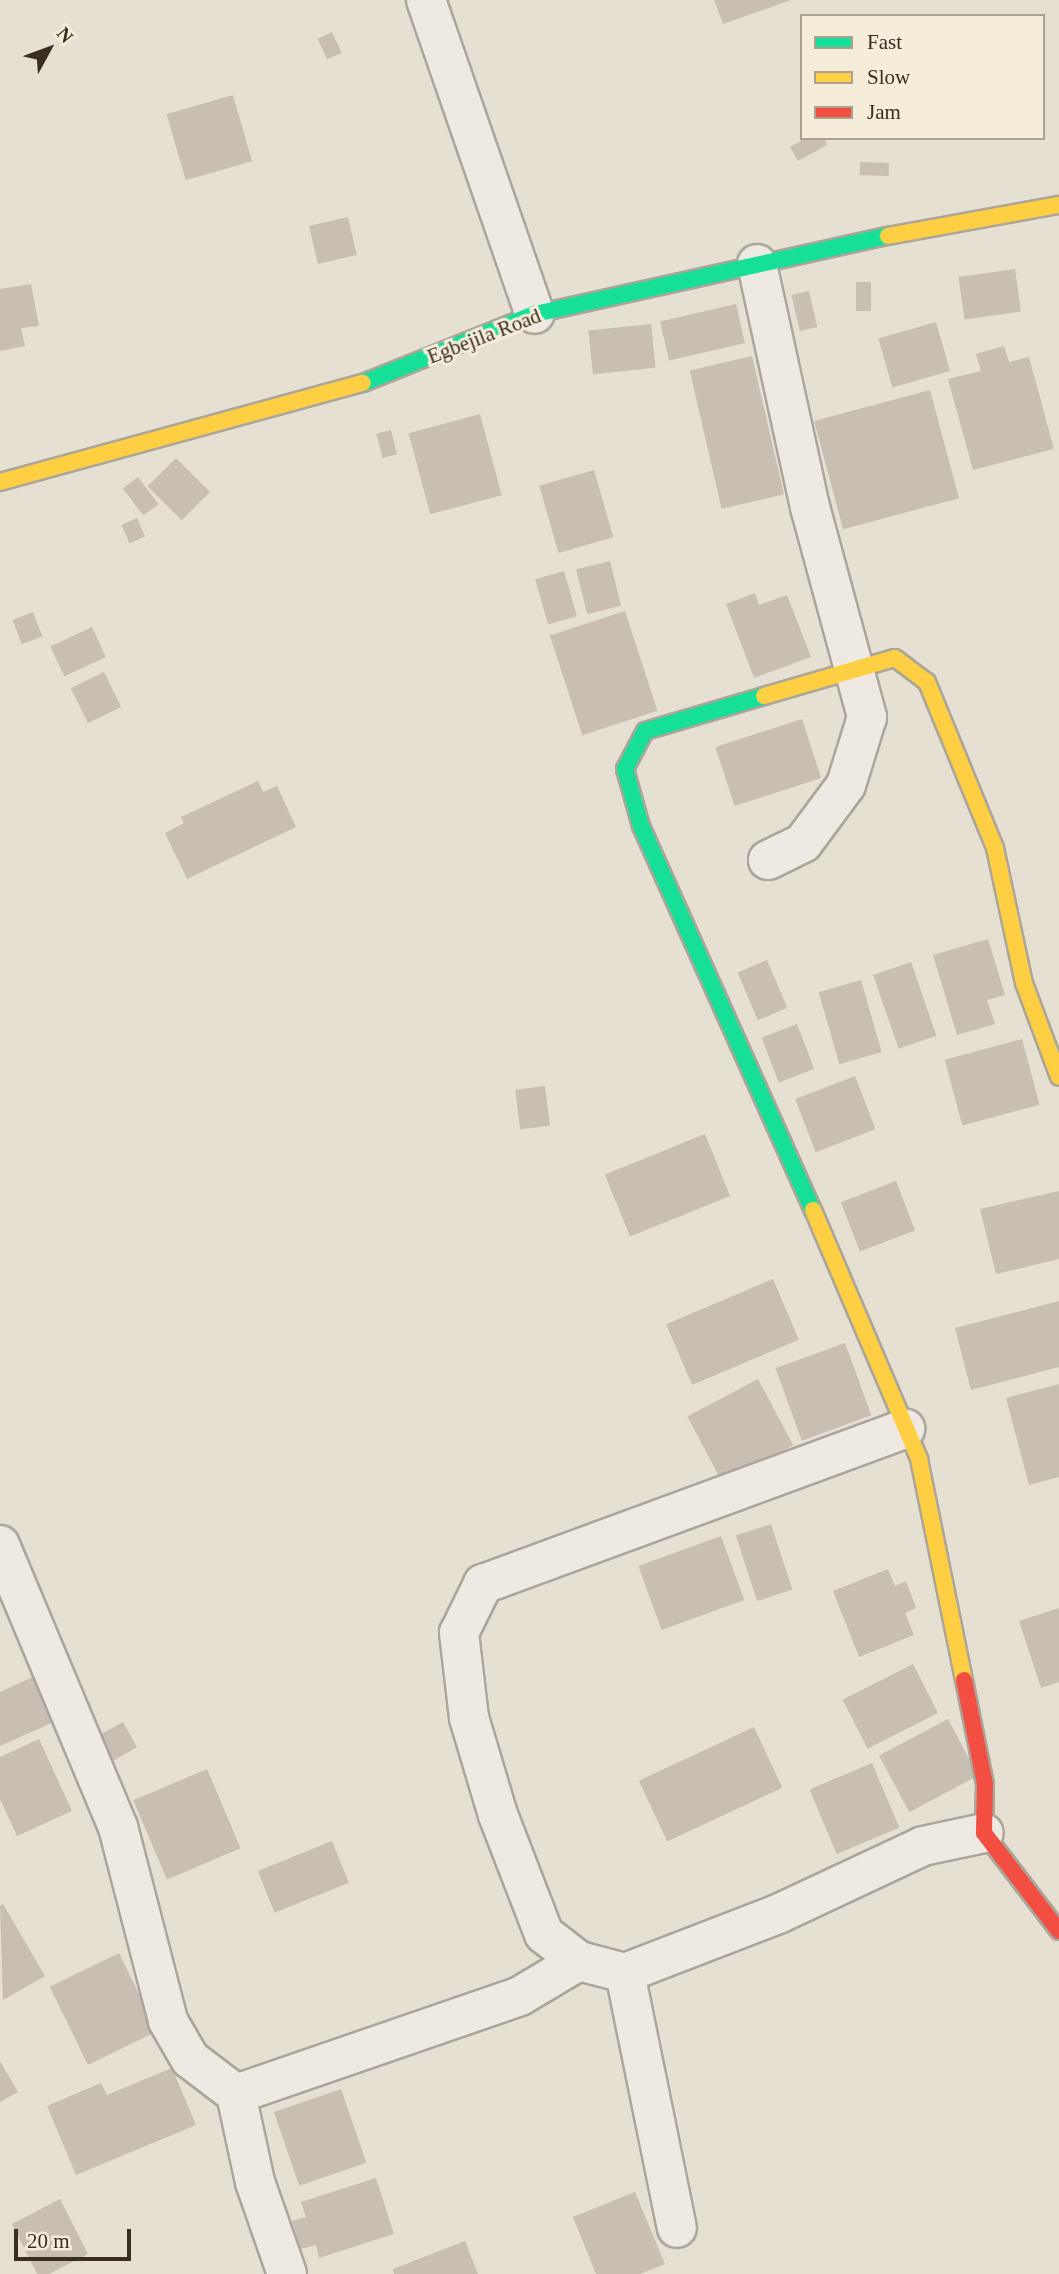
<!DOCTYPE html>
<html>
<head>
<meta charset="utf-8">
<style>
  body { margin:0 }
  #map { position:relative; width:1059px; height:2274px; overflow:hidden; background:#e5e0d1; font-family:"Times New Roman",serif }
  div>[style] { position:absolute }
  [style*='--x'] { left:calc(var(--x)*1px); top:calc(var(--y)*1px); width:calc(var(--w)*1px); rotate:calc(var(--a)*1deg) }
  .building>* { inset:0; background:#c9beb2; transform-origin:0 0 }
  .roads { filter:drop-shadow(2px 0 #aba59a) drop-shadow(-2px 0 #aba59a) drop-shadow(0 2px #aba59a) drop-shadow(0 -2px #aba59a) }
  .street>* { height:38px; margin:-19px; padding:0 19px; transform-origin:19px; border-radius:19px; background:#eeeae3 }
  .fast>* { height:16px; margin:-8px; padding:0 8px; transform-origin:8px; border-radius:8px; background:#16e098 }
  .slow>* { height:16px; margin:-8px; padding:0 8px; transform-origin:8px; border-radius:8px; background:#ffcf43 }
  .jam>* { height:16px; margin:-8px; padding:0 8px; transform-origin:8px; border-radius:8px; background:#f24e42 }
  span { translate:-50% -50%; white-space:nowrap; text-align:center; line-height:1.15; -webkit-text-stroke:6px #f5edd9; paint-order:stroke }
  .street-label { font-size:21px; color:#3a2e21 }
  .legend { position:absolute; left:800px; top:14px; width:245px; height:126px; box-sizing:border-box; background:#f5edd9; border:2px solid #aaa18f; margin:0; padding:9px 12px; list-style:none; font-size:21px; color:#3a2e21 }
  .legend li { display:flex; align-items:center; gap:14px; height:35px }
  .legend b { width:35px; border:2px solid #aaa18f }
  .north { position:absolute; left:14px; top:14px; width:70px; height:70px; -webkit-text-stroke:5px #f5edd9; paint-order:stroke; rotate:49deg; font-size:19px; font-weight:700; line-height:28px; text-align:center; color:#3a2e21 }
  .north::after { content:''; display:block; margin:auto; width:24px; height:32px; background:#3a2e21; clip-path:polygon(50% 0,100% 100%,50% 72%,0 100%) }
  .scale { position:absolute; left:14px; top:2229px; width:117px; height:32px; box-sizing:border-box; border:4px solid #3a2e21; border-top:0; padding-left:9px; font-size:21px; line-height:24px; white-space:nowrap; color:#3a2e21; -webkit-text-stroke:5px #f5edd9; paint-order:stroke }
</style>
</head>
<body>
<div id="map">
  <div class="building">
    <div style="clip-path:polygon(714px 0,791px 0,723px 24px)"></div>
    <div style="left:332px;top:32px;width:23px;height:16px;rotate:65deg"></div>
    <div style="left:233px;top:95px;width:69px;height:69px;rotate:74deg"></div>
    <div style="clip-path:polygon(806px 138px,824px 138px,827px 145px,798px 161px,790px 147px)"></div>
    <div style="left:860px;top:162px;width:29px;height:13px;rotate:2deg"></div>
    <div style="left:348px;top:217px;width:39px;height:40px;rotate:77deg"></div>
    <div style="left:1015px;top:269px;width:43px;height:57px;rotate:82deg"></div>
    <div style="left:856px;top:282px;width:15px;height:29px"></div>
    <div style="clip-path:polygon(31px 284px,39px 326px,21px 328px,25px 346px,0 351px,0 289px)"></div>
    <div style="left:809px;top:291px;width:37px;height:18px;rotate:77deg"></div>
    <div style="left:736px;top:304px;width:40px;height:78px;rotate:77deg"></div>
    <div style="left:936px;top:322px;width:51px;height:60px;rotate:74deg"></div>
    <div style="left:651px;top:324px;width:44px;height:63px;rotate:84deg"></div>
    <div style="clip-path:polygon(1004px 346px,1009px 362px,1029px 357px,1054px 449px,973px 470px,948px 379px,981px 371px,976px 354px)"></div>
    <div style="left:752px;top:356px;width:142px;height:64px;rotate:77deg"></div>
    <div style="left:930px;top:390px;width:112px;height:120px;rotate:75deg"></div>
    <div style="left:480px;top:414px;width:84px;height:74px;rotate:75deg"></div>
    <div style="left:391px;top:430px;width:25px;height:15px;rotate:76deg"></div>
    <div style="left:176px;top:458px;width:48px;height:40px;rotate:45deg"></div>
    <div style="left:594px;top:470px;width:70px;height:57px;rotate:74deg"></div>
    <div style="left:138px;top:477px;width:34px;height:19px;rotate:53deg"></div>
    <div style="left:137px;top:518px;width:20px;height:17px;rotate:66deg"></div>
    <div style="left:610px;top:561px;width:46px;height:35px;rotate:76deg"></div>
    <div style="left:564px;top:571px;width:47px;height:30px;rotate:74deg"></div>
    <div style="clip-path:polygon(755px 593px,759px 605px,787px 595px,811px 657px,754px 678px,726px 604px)"></div>
    <div style="left:625px;top:611px;width:105px;height:79px;rotate:72deg"></div>
    <div style="left:33px;top:612px;width:26px;height:22px;rotate:69deg"></div>
    <div style="left:92px;top:627px;width:33px;height:46px;rotate:65deg"></div>
    <div style="left:104px;top:672px;width:39px;height:37px;rotate:64deg"></div>
    <div style="left:802px;top:719px;width:62px;height:91px;rotate:72deg"></div>
    <div style="clip-path:polygon(258px 781px,263px 792px,277px 786px,296px 827px,187px 879px,165px 833px,184px 823px,181px 817px)"></div>
    <div style="clip-path:polygon(988px 939px,1005px 995px,987px 1000px,995px 1024px,957px 1035px,933px 955px)"></div>
    <div style="left:767px;top:960px;width:52px;height:32px;rotate:67deg"></div>
    <div style="left:911px;top:962px;width:78px;height:40px;rotate:71deg"></div>
    <div style="left:861px;top:980px;width:75px;height:44px;rotate:74deg"></div>
    <div style="left:797px;top:1024px;width:48px;height:38px;rotate:69deg"></div>
    <div style="left:1022px;top:1039px;width:68px;height:80px;rotate:75deg"></div>
    <div style="left:855px;top:1076px;width:57px;height:64px;rotate:69deg"></div>
    <div style="left:545px;top:1086px;width:40px;height:30px;rotate:83deg"></div>
    <div style="left:705px;top:1134px;width:67px;height:108px;rotate:68deg"></div>
    <div style="left:896px;top:1181px;width:53px;height:59px;rotate:69deg"></div>
    <div style="clip-path:polygon(1059px 1191px,1059px 1259px,996px 1274px,980px 1209px)"></div>
    <div style="left:773px;top:1279px;width:66px;height:116px;rotate:67deg"></div>
    <div style="clip-path:polygon(1059px 1301px,1059px 1367px,971px 1390px,955px 1328px)"></div>
    <div style="left:845px;top:1343px;width:77px;height:74px;rotate:70deg"></div>
    <div style="left:758px;top:1379px;width:75px;height:80px;rotate:62deg"></div>
    <div style="clip-path:polygon(1059px 1384px,1059px 1477px,1029px 1485px,1006px 1398px)"></div>
    <div style="left:771px;top:1524px;width:69px;height:37px;rotate:72deg"></div>
    <div style="left:721px;top:1536px;width:68px;height:88px;rotate:70deg"></div>
    <div style="clip-path:polygon(888px 1569px,895px 1586px,906px 1581px,916px 1608px,905px 1613px,914px 1635px,859px 1657px,833px 1591px)"></div>
    <div style="clip-path:polygon(1059px 1608px,1059px 1682px,1041px 1688px,1019px 1621px)"></div>
    <div style="left:913px;top:1664px;width:55px;height:79px;rotate:63deg"></div>
    <div style="clip-path:polygon(35px 1676px,56px 1721px,0 1746px,0 1692px)"></div>
    <div style="left:948px;top:1719px;width:64px;height:78px;rotate:62deg"></div>
    <div style="left:123px;top:1722px;width:29px;height:27px;rotate:61deg"></div>
    <div style="left:754px;top:1727px;width:67px;height:127px;rotate:65deg"></div>
    <div style="clip-path:polygon(39px 1739px,72px 1811px,17px 1836px,0 1799px,0 1757px)"></div>
    <div style="left:872px;top:1763px;width:70px;height:68px;rotate:67deg"></div>
    <div style="left:207px;top:1769px;width:86px;height:80px;rotate:67deg"></div>
    <div style="left:332px;top:1841px;width:45px;height:80px;rotate:68deg"></div>
    <div style="clip-path:polygon(3px 1904px,45px 1976px,3px 2000px,0 1906px)"></div>
    <div style="left:119px;top:1953px;width:87px;height:77px;rotate:64deg"></div>
    <div style="clip-path:polygon(0 2061px,18px 2092px,0 2102px)"></div>
    <div style="clip-path:polygon(172px 2068px,196px 2125px,76px 2175px,47px 2106px,101px 2083px,107px 2095px)"></div>
    <div style="left:341px;top:2089px;width:78px;height:71px;rotate:71deg"></div>
    <div style="clip-path:polygon(376px 2178px,394px 2234px,319px 2258px,316px 2245px,301px 2249px,292px 2221px,306px 2217px,301px 2202px)"></div>
    <div style="clip-path:polygon(635px 2192px,665px 2264px,640px 2274px,596px 2274px,573px 2217px)"></div>
    <div style="clip-path:polygon(60px 2199px,88px 2254px,49px 2274px,37px 2274px,12px 2224px)"></div>
    <div style="clip-path:polygon(465px 2241px,478px 2274px,394px 2274px,393px 2269px)"></div>
  </div>
  <div class="roads">
    <div class="street">
      <div style="--x:426;--y:0;--w:332;--a:70.9"></div>
      <div style="--x:757;--y:264;--w:249;--a:77.7"></div>
      <div style="--x:810;--y:507;--w:218;--a:74.8"></div>
      <div style="--x:867;--y:717;--w:71;--a:107.2"></div>
      <div style="--x:846;--y:785;--w:72;--a:126.6"></div>
      <div style="--x:803;--y:843;--w:39;--a:154"></div>
      <div style="--x:0;--y:1545;--w:306;--a:67.3"></div>
      <div style="--x:118;--y:1827;--w:200;--a:75.5"></div>
      <div style="--x:168;--y:2021;--w:44;--a:59.9"></div>
      <div style="--x:190;--y:2059;--w:58;--a:37.3"></div>
      <div style="--x:236;--y:2094;--w:90;--a:77.8"></div>
      <div style="--x:255;--y:2182;--w:97;--a:70.8"></div>
      <div style="--x:579;--y:1961;--w:44;--a:-142.4"></div>
      <div style="--x:544;--y:1934;--w:128;--a:-111.1"></div>
      <div style="--x:498;--y:1815;--w:101;--a:-106.6"></div>
      <div style="--x:469;--y:1718;--w:86;--a:-96.7"></div>
      <div style="--x:459;--y:1633;--w:55;--a:-63.9"></div>
      <div style="--x:483;--y:1584;--w:450;--a:-20.2"></div>
      <div style="--x:625;--y:1973;--w:260;--a:78.5"></div>
      <div style="--x:236;--y:2094;--w:300;--a:-19"></div>
      <div style="--x:520;--y:1996;--w:69;--a:-30.7"></div>
      <div style="--x:579;--y:1961;--w:48;--a:14.6"></div>
      <div style="--x:625;--y:1973;--w:164;--a:-21.1"></div>
      <div style="--x:778;--y:1914;--w:160;--a:-25.1"></div>
      <div style="--x:923;--y:1846;--w:62;--a:-12"></div>
    </div>
    <div class="fast">
      <div style="--x:363;--y:383;--w:185;--a:-21.9"></div>
      <div style="--x:535;--y:314;--w:362;--a:-12.5"></div>
      <div style="--x:764;--y:696;--w:124;--a:163.6"></div>
      <div style="--x:645;--y:731;--w:43;--a:117.8"></div>
      <div style="--x:625;--y:769;--w:59;--a:74.3"></div>
      <div style="--x:641;--y:826;--w:421;--a:65.9"></div>
    </div>
    <div class="slow">
      <div style="--x:888;--y:236;--w:174;--a:-10.3"></div>
      <div style="--x:0;--y:482;--w:376;--a:-15.3"></div>
      <div style="--x:764;--y:696;--w:136;--a:-16.2"></div>
      <div style="--x:895;--y:658;--w:40;--a:37"></div>
      <div style="--x:927;--y:682;--w:179;--a:67.7"></div>
      <div style="--x:995;--y:848;--w:138;--a:77.9"></div>
      <div style="--x:1024;--y:983;--w:100;--a:69.6"></div>
      <div style="--x:813;--y:1210;--w:271;--a:66.9"></div>
      <div style="--x:919;--y:1459;--w:226;--a:78.5"></div>
    </div>
    <div class="jam">
      <div style="--x:964;--y:1680;--w:106;--a:78.6"></div>
      <div style="--x:985;--y:1784;--w:49;--a:91.2"></div>
      <div style="--x:984;--y:1833;--w:123;--a:52.6"></div>
    </div>
  </div>
  <div class="street-label">
    <span style="left:484px;top:336px;rotate:-21deg">Egbejila Road</span>
  </div>
  <ul class="legend">
  <li><b style="height:9px;background:#16e098"></b>Fast</li>
  <li><b style="height:9px;background:#ffcf43"></b>Slow</li>
  <li><b style="height:9px;background:#f24e42"></b>Jam</li>
  </ul>
  <div class="north">N</div>
  <div class="scale">20 m</div>
</div>
</body>
</html>
